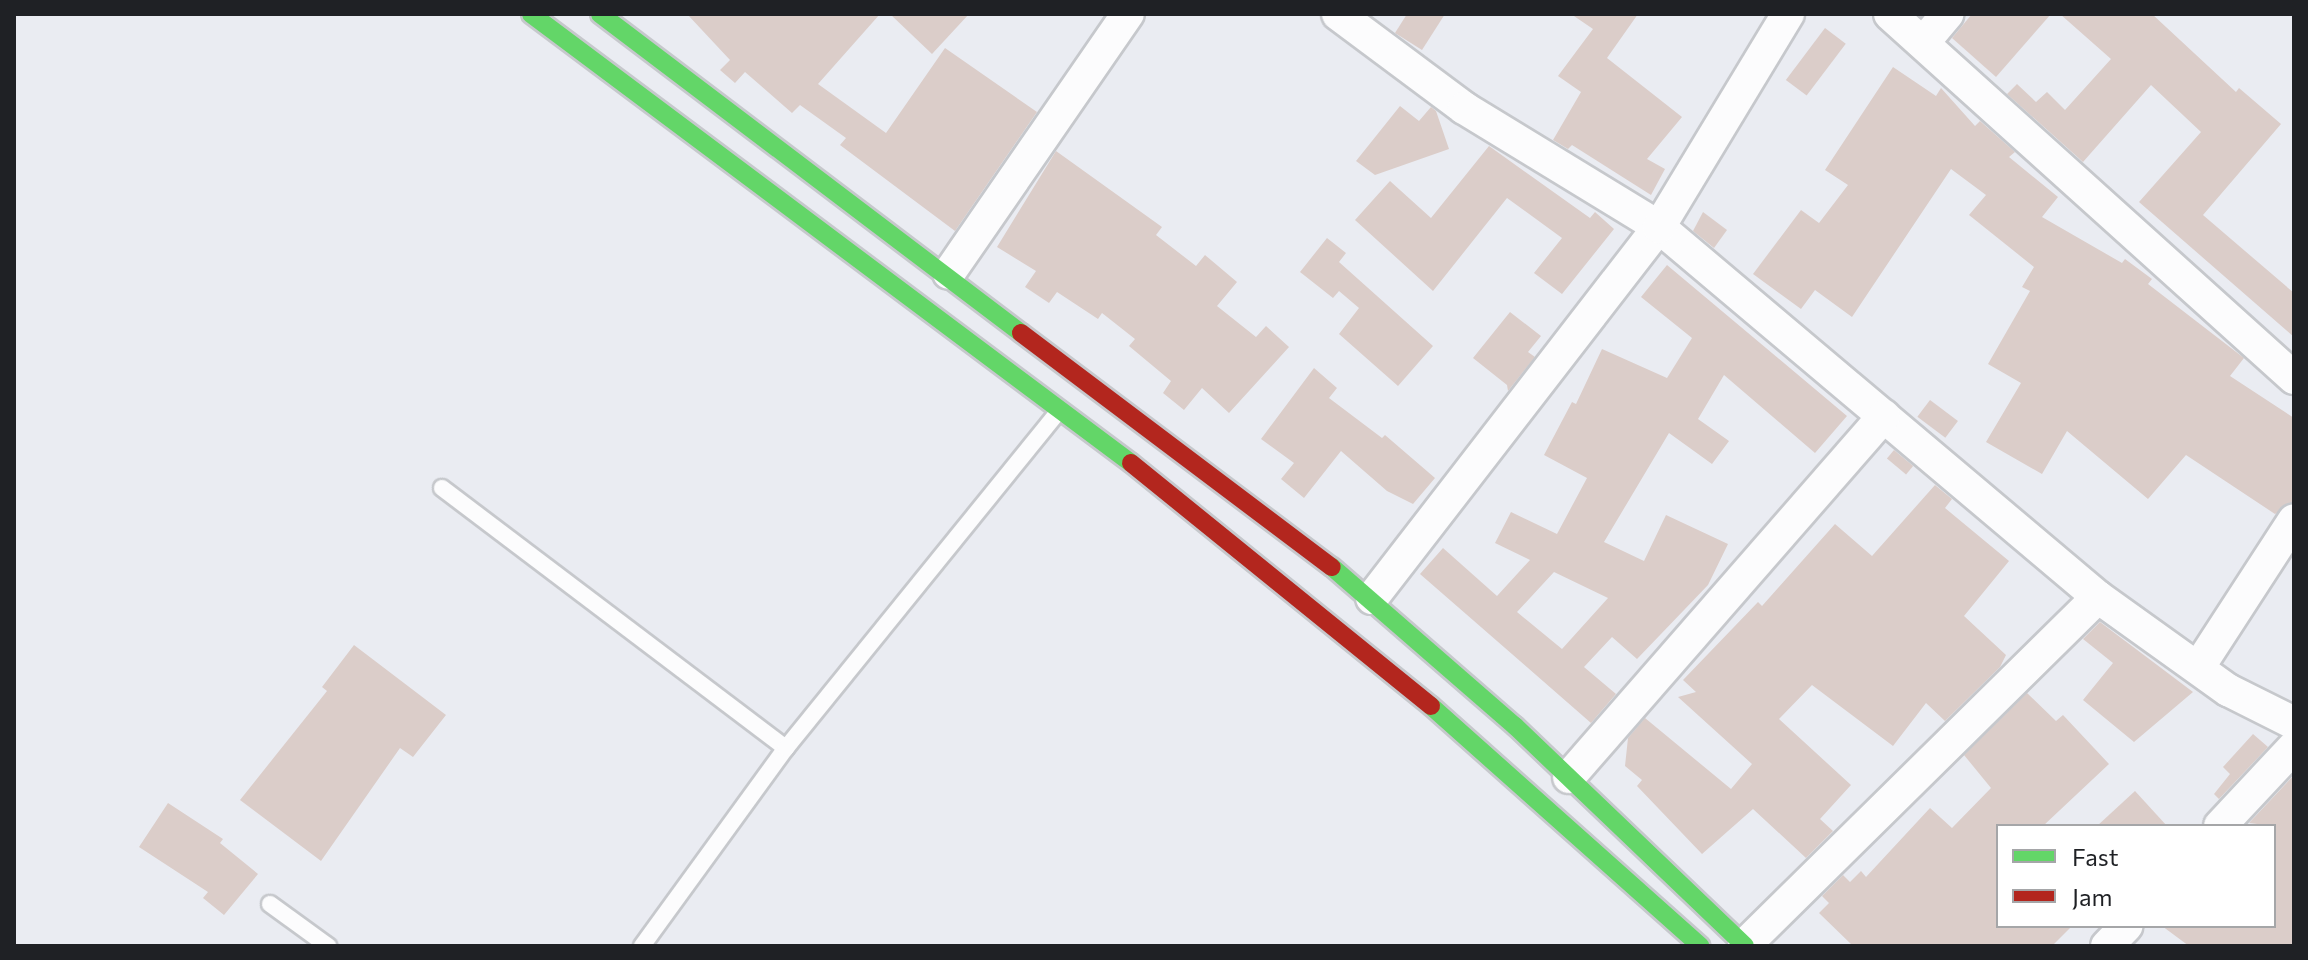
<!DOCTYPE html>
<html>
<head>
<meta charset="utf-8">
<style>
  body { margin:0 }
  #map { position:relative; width:2308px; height:960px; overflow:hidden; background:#eaecf2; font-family:Commissioner,sans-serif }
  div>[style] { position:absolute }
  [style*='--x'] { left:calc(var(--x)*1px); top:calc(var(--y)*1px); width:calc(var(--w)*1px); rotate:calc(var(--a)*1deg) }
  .building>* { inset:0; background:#dbcdc9; transform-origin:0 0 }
  .roads { filter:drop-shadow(2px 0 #c6c8cc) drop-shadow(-2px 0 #c6c8cc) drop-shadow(0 2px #c6c8cc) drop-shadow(0 -2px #c6c8cc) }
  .lane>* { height:16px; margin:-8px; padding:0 8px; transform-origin:8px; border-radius:8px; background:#fcfcfd }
  .street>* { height:32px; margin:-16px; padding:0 16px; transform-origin:16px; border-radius:16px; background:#fcfcfd }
  .fast>* { height:18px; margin:-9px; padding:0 9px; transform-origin:9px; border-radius:9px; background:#63d668 }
  .jam>* { height:18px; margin:-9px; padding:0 9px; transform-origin:9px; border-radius:9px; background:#b3261e }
  span { translate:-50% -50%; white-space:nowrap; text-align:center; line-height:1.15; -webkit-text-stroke:7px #fff; paint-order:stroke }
  .frame { position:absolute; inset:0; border:16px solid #1f2125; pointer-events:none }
  .legend { position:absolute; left:1996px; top:824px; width:280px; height:104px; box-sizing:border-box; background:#fff; border:2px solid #a5a6a8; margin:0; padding:10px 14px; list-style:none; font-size:24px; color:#1f2125 }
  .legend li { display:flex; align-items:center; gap:16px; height:40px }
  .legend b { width:40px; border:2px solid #a5a6a8 }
</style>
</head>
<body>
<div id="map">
  <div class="building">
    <div style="clip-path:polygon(687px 14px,880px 14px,818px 84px,886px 133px,945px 48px,1037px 112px,955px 231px,840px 145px,846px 138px,800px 105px,792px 113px,745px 72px,735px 83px,720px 70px,730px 60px)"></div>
    <div style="clip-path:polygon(890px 14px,969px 14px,932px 54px)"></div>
    <div style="clip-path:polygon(1407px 14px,1445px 14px,1422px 50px,1395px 33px)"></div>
    <div style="clip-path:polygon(1571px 14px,1638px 14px,1607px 58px,1682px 117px,1647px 159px,1665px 169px,1651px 195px,1572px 145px,1568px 149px,1553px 140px,1581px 92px,1558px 76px,1593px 29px)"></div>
    <div style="clip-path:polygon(1972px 14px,2051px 14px,1996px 77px,1952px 38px)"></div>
    <div style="clip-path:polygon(2060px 14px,2152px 14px,2236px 92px,2239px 88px,2281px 124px,2203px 215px,2294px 293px,2294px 337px,2139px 202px,2201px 132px,2151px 85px,2083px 162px,2007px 94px,2017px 84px,2036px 102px,2047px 92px,2065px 110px,2111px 59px)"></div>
    <div style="left:1825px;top:28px;width:26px;height:65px;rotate:37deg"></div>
    <div style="clip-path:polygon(1893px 67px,1936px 96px,1941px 88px,1975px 126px,1980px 121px,2015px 152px,2009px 157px,2058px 197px,2042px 217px,2122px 263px,2125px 259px,2152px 279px,2148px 284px,2244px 358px,2230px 376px,2294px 418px,2294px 501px,2275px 514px,2186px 455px,2148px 499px,2067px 431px,2042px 474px,1986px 442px,2021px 383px,1988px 364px,2030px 291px,2022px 287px,2034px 267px,1969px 215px,1986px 195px,1951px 169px,1852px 317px,1815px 290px,1801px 309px,1753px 274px,1801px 210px,1819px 223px,1848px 185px,1825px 170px)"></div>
    <div style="clip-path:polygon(1400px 106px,1419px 121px,1431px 107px,1436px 111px,1449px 149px,1375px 175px,1356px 161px)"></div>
    <div style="clip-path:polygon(1489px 146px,1590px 218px,1595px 212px,1614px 229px,1562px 294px,1534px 273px,1562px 238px,1507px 198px,1433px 291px,1355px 220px,1390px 181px,1431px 218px)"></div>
    <div style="clip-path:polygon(1056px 151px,1162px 227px,1156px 235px,1196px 266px,1205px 255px,1237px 282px,1217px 306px,1256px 337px,1266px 326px,1289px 347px,1229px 413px,1202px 388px,1184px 410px,1163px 393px,1171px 381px,1129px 346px,1135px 339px,1102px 313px,1098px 319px,1057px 292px,1049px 303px,1025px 287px,1036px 271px,997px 247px)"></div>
    <div style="clip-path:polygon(1703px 212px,1727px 230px,1714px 248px,1693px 231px)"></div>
    <div style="clip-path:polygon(1327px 238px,1346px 253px,1339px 262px,1433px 346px,1398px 386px,1339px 334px,1359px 308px,1339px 291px,1333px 298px,1300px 272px)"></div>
    <div style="clip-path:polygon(evenodd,1667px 265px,1847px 416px,1815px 453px,1724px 375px,1698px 419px,1729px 441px,1712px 464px,1669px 433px,1604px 542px,1644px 561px,1666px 515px,1728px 544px,1708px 585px,1637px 659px,1612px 637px,1584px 667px,1616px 694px,1591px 723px,1420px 574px,1443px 548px,1497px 596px,1530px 560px,1495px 543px,1511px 512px,1557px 534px,1587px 478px,1544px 455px,1572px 402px,1576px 404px,1602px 349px,1667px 378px,1692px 338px,1641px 297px,1667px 265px,1554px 572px,1608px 598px,1562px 649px,1517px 612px,1554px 572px)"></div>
    <div style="clip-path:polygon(1510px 312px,1541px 336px,1528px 352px,1535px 357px,1508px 391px,1507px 385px,1473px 358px)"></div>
    <div style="clip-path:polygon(1314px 368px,1337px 388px,1329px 398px,1382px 438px,1385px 435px,1435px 478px,1413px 504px,1387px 491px,1341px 451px,1304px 498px,1281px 479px,1294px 463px,1261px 439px)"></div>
    <div style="left:1930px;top:400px;width:35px;height:21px;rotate:37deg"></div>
    <div style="left:1894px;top:450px;width:25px;height:11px;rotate:40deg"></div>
    <div style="clip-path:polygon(1935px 485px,1952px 499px,1945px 508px,2009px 561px,1964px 616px,2006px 655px,2000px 667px,1945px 721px,1926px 703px,1893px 746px,1812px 685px,1779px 719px,1851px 785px,1820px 819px,1833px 831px,1806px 858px,1753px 809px,1702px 854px,1637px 786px,1642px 780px,1625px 766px,1628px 738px,1645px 718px,1731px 789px,1752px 764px,1678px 697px,1696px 692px,1683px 680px,1758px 602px,1762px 606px,1835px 524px,1872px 556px)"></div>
    <div style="clip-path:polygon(2100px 622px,2193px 692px,2134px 742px,2083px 700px,2113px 663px,2083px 639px)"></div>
    <div style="clip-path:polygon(354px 645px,446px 715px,413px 757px,400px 748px,321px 861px,240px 800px,327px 691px,322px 687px)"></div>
    <div style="clip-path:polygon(2027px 693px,2056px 721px,2063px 715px,2109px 764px,2043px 826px,1998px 826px,1998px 926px,2072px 926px,2052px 946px,1853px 946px,1819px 913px,1829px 903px,1822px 896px,1843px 875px,1850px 882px,1861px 871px,1866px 877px,1930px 808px,1952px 828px,1991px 788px,1964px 755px)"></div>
    <div style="clip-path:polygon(2253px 734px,2268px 747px,2219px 799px,2214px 794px,2230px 774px,2223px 767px)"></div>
    <div style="clip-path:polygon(2294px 775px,2294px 946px,2189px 946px,2162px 926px,2274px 926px,2274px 826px,2249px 823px)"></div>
    <div style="clip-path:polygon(2135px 791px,2167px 826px,2097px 826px)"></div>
    <div style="clip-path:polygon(168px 803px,223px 839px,220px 843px,258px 874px,224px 915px,203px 898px,208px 892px,139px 847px)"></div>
  </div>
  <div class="roads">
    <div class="lane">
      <div style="--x:442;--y:488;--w:431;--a:37.1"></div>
      <div style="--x:270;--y:904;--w:72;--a:35.9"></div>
      <div style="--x:642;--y:946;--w:245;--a:-54"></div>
      <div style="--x:786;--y:748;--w:434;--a:-51"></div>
    </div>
    <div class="street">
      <div style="--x:1338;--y:14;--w:157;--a:36.7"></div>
      <div style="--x:1464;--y:108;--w:228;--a:31.4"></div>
      <div style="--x:1659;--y:227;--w:574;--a:40.13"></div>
      <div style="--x:2098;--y:597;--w:160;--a:35.6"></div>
      <div style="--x:2228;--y:690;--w:74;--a:26.6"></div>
      <div style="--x:1890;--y:14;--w:544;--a:42.02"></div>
      <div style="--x:1923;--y:43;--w:38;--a:-50"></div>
      <div style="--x:949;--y:273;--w:315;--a:-55.4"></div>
      <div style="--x:1372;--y:598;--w:469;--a:-52.3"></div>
      <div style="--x:1659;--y:227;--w:249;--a:-58.8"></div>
      <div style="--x:2198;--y:668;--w:176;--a:-57"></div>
      <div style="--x:1569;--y:777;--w:479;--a:-48.9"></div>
      <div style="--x:2220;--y:826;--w:108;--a:-46.9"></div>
      <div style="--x:1744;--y:946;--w:497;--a:-44.6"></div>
      <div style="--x:2107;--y:946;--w:28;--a:-46"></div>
    </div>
    <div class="fast">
      <div style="--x:531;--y:14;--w:749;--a:36.81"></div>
      <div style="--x:600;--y:14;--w:528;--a:37.15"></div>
      <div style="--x:1332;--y:567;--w:242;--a:41"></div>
      <div style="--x:1515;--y:726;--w:318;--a:43.7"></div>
      <div style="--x:1431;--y:706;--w:361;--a:41.7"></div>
    </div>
    <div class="jam">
      <div style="--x:1021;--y:333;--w:389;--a:37"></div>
      <div style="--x:1131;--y:463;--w:386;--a:39"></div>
    </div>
  </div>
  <div class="frame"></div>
  <ul class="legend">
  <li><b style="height:10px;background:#63d668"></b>Fast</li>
  <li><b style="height:10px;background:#b3261e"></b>Jam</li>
  </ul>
</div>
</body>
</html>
